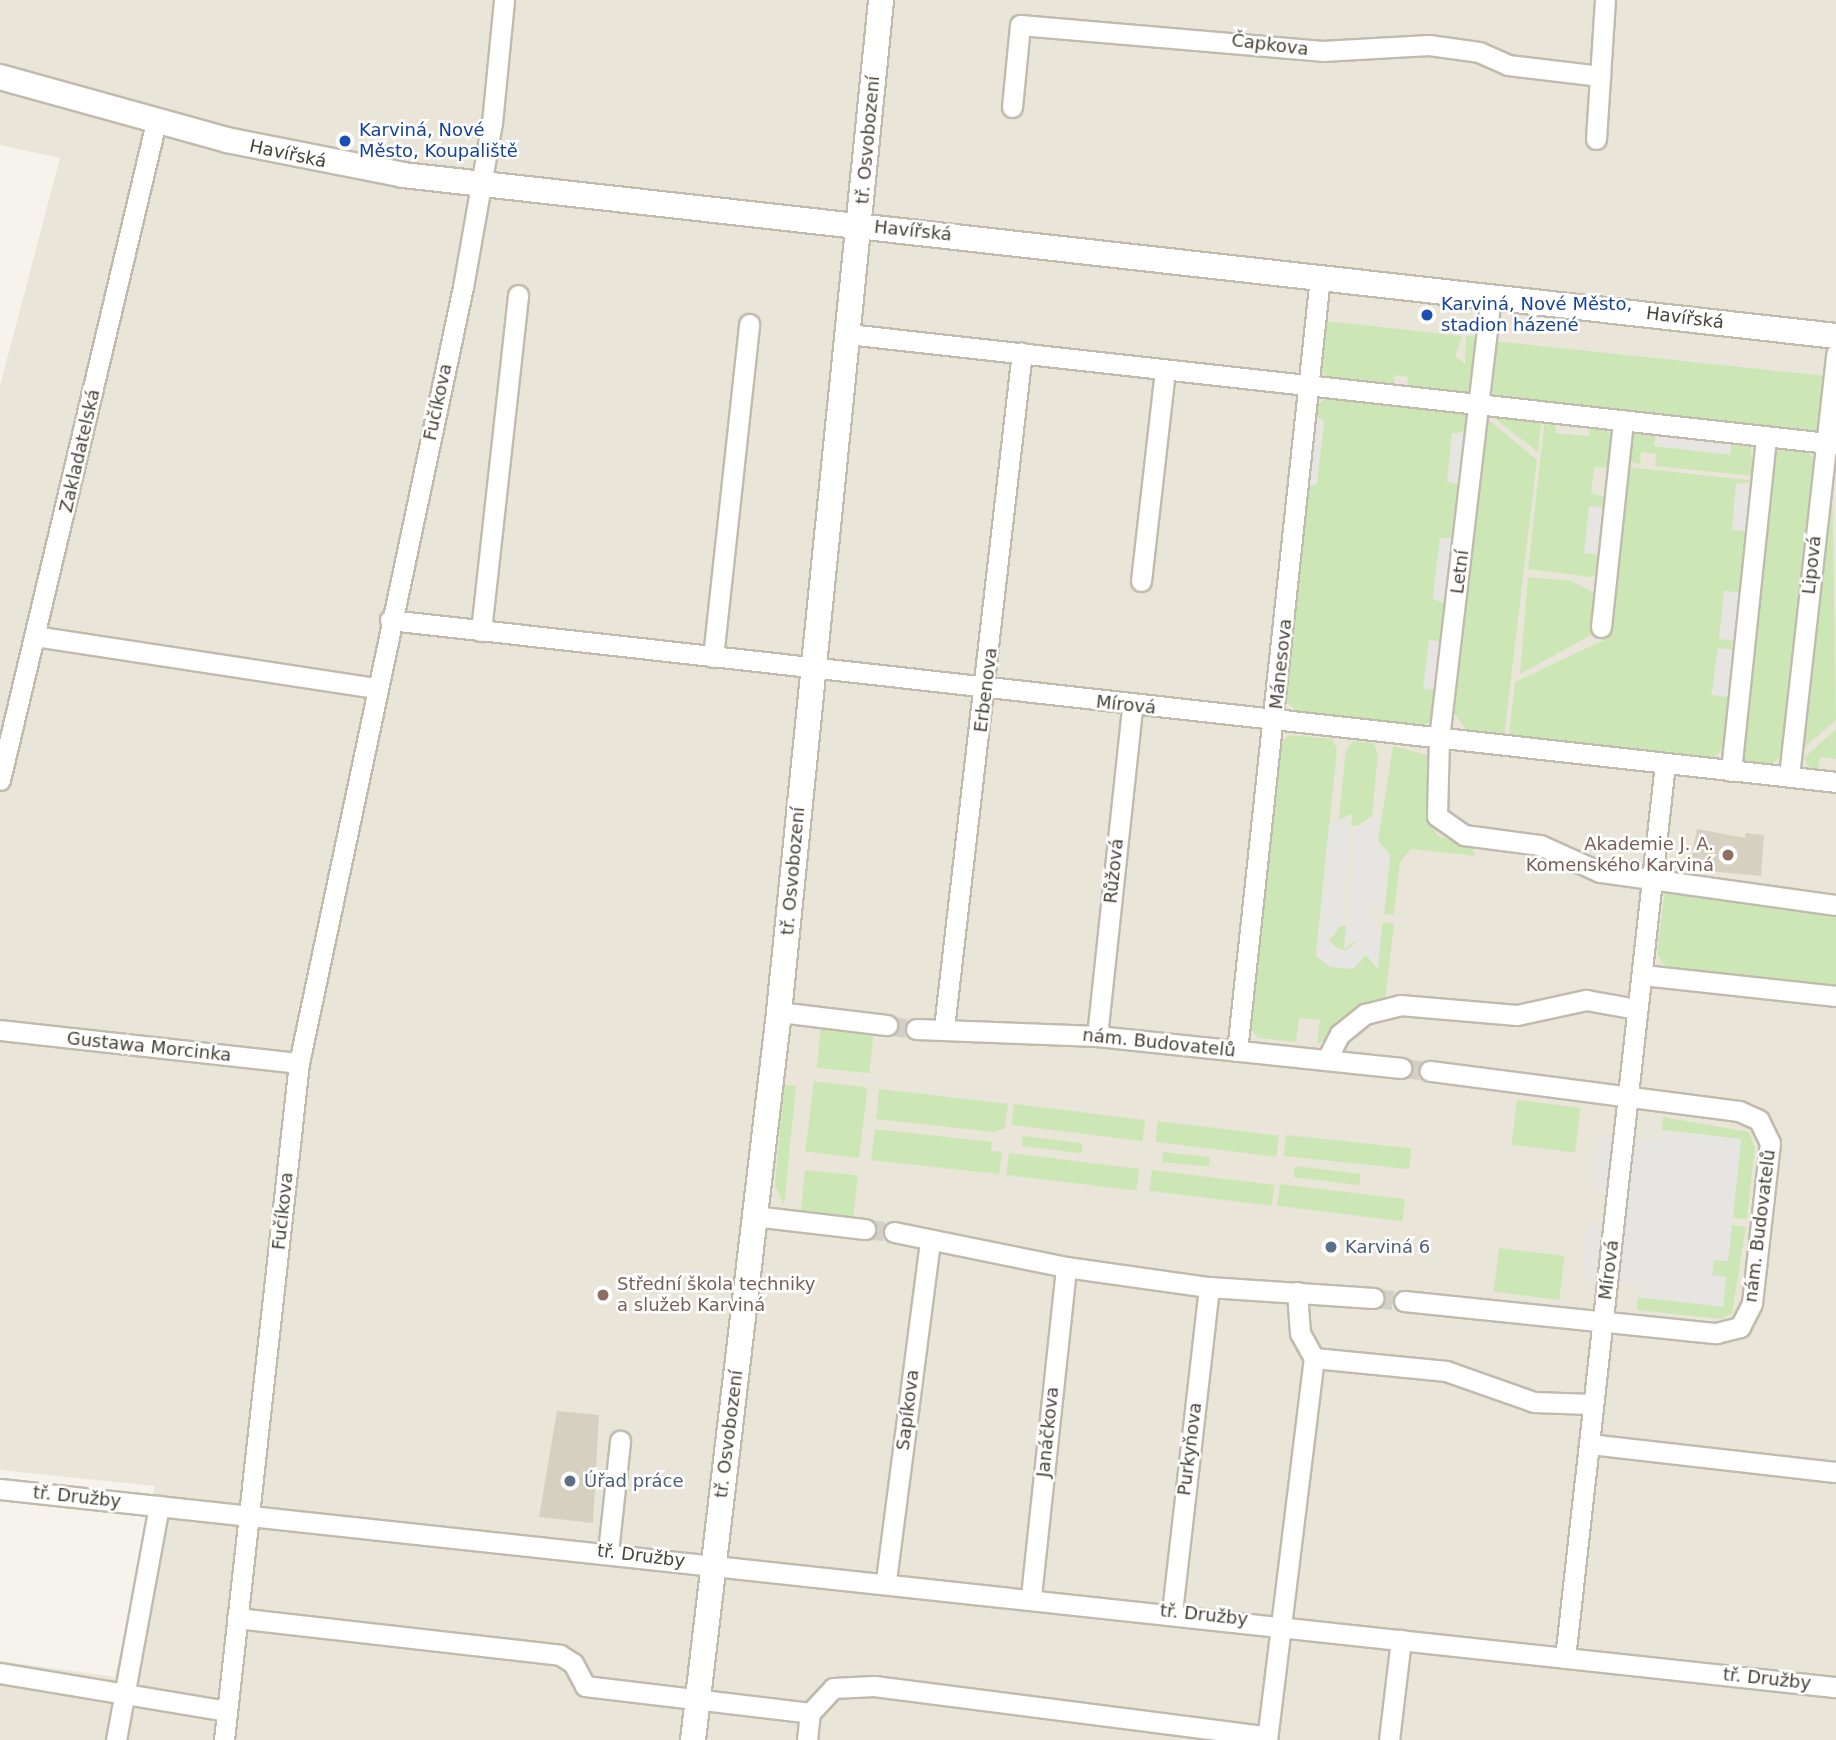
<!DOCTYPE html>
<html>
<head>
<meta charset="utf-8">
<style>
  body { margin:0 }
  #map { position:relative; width:1836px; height:1740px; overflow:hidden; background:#f5f3eb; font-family:"DejaVu Sans",sans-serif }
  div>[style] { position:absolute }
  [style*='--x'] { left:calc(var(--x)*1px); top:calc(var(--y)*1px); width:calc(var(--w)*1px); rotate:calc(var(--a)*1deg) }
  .residential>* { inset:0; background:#e9e5d9 }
  .green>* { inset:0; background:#cce7b5; transform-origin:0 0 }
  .parking>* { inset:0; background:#e7e5e2; transform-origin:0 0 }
  .building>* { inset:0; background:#d6d0c0 }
  .minor-tunnel>* { height:19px; margin-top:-9.5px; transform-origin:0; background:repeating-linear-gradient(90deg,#d3d0c7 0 19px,transparent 0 29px) }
  .roads { filter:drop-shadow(2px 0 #c0bbad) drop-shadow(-2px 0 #c0bbad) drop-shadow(0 2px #c0bbad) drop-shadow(0 -2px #c0bbad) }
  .minor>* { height:19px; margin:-9.5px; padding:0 9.5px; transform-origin:9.5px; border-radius:9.5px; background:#fff }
  .tertiary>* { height:24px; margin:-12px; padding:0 12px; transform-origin:12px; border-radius:12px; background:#fff }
  .dots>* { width:19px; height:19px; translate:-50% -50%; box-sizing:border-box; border:4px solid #fff; border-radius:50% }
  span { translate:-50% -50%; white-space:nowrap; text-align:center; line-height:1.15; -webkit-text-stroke:5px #fff; paint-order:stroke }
  .street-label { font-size:18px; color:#494439 }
  .transit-label { font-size:18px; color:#164399 }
  .left { translate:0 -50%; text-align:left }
  .education-label { font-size:18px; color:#785e54 }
  .right { translate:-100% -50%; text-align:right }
  .service-label { font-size:18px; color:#4e5e75 }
</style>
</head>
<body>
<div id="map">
  <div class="residential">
    <div style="clip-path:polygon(0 0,1836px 0,1836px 1740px,0 1740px,0 1661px,115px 1677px,155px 1486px,0 1470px,0 386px,60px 158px,0 145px)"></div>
  </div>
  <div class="green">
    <div style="clip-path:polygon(1325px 321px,1462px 336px,1455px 356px,1465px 364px,1466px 336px,1479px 337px,1472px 388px,1462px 396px,1406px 392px,1408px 377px,1395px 375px,1392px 391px,1326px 378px,1320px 367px)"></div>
    <div style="clip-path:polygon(1493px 341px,1826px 376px,1818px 432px,1498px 400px,1488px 386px)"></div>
    <div style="clip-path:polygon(1329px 394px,1461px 410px,1468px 418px,1467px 432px,1452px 433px,1447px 481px,1460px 485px,1454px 537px,1440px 538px,1433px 599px,1447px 604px,1432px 720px,1422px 727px,1298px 714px,1284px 697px,1315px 409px)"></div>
    <div style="clip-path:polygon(1542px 416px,1538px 452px,1493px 417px,1493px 415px)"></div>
    <div style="clip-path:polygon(1545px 417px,1556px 418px,1555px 433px,1589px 436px,1591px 422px,1614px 436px,1610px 468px,1594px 467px,1591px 493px,1609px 498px,1584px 553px,1601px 555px,1599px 571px,1591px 577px,1528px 569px)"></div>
    <div style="clip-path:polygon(1490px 421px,1537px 460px,1504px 737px,1470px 734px,1451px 709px,1484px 425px)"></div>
    <div style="clip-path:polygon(1637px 430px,1656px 430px,1654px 446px,1730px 455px,1732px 438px,1750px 443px,1754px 476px,1655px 466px,1656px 454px,1641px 452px,1640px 464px,1627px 462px,1629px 437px)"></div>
    <div style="clip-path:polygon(1786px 446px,1808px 450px,1816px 463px,1781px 757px,1768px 766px,1752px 766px,1741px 756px,1772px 456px)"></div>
    <div style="clip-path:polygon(1626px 467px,1758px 481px,1736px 484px,1747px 532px,1742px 593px,1724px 591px,1719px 639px,1736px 641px,1735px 650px,1718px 648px,1713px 695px,1729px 697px,1726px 747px,1712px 759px,1509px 735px,1515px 682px,1604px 640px)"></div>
    <div style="clip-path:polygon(1832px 474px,1836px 720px,1801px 750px)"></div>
    <div style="clip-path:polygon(1528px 577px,1571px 581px,1594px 593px,1595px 633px,1520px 674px)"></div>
    <div style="clip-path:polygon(1836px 729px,1836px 759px,1820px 757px,1818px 771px,1810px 770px,1804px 758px)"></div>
    <div style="clip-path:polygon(1289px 735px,1332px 739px,1337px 749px,1316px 956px,1366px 954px,1377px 968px,1383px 922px,1394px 924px,1385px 1000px,1317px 1045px,1320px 1020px,1299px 1018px,1296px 1042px,1258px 1038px,1248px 1025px,1278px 747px)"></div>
    <div style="clip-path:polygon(1353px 741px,1373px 743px,1378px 753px,1372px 816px,1357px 826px,1351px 826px,1352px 815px,1338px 825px,1346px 750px)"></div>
    <div style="clip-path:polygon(1393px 746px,1427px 755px,1427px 818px,1438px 836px,1472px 846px,1476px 856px,1411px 849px,1400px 862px,1394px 915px,1384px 914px,1390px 855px,1378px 841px)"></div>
    <div style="clip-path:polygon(1665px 890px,1836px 911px,1836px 992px,1669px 972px,1657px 954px)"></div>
    <div style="clip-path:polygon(1341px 926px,1346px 926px,1344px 948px,1359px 938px,1347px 952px,1327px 943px)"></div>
    <div style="left:821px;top:1026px;width:53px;height:42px;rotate:6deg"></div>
    <div style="left:814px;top:1081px;width:54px;height:71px;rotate:7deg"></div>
    <div style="clip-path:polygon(784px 1085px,796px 1086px,784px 1205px,775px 1185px)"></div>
    <div style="clip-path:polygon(879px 1089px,1008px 1104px,1005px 1128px,994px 1132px,876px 1119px)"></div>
    <div style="left:1517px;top:1100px;width:64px;height:45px;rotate:7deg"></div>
    <div style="left:1014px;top:1104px;width:132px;height:21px;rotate:7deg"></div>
    <div style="clip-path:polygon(1663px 1117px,1749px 1132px,1755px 1147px,1747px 1219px,1733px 1218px,1741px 1139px,1662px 1130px)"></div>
    <div style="left:1158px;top:1121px;width:122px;height:21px;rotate:7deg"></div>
    <div style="clip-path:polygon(875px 1129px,992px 1142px,991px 1151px,1002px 1152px,999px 1174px,871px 1160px)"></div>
    <div style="left:1286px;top:1135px;width:126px;height:21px;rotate:6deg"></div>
    <div style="left:1023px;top:1136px;width:60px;height:10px;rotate:7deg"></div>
    <div style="left:1163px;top:1152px;width:47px;height:10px;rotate:6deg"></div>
    <div style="left:1009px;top:1153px;width:131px;height:22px;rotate:7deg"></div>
    <div style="left:1295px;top:1166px;width:66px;height:11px;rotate:7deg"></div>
    <div style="left:805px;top:1170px;width:53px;height:42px;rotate:6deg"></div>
    <div style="left:1152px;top:1170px;width:123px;height:21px;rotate:7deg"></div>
    <div style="left:1280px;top:1184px;width:126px;height:22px;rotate:7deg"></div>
    <div style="clip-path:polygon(1732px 1225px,1746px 1227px,1732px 1313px,1722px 1319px,1637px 1310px,1638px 1297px,1723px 1306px,1726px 1278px,1712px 1276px,1713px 1260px,1728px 1261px)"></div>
    <div style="left:1499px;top:1248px;width:66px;height:44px;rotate:7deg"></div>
  </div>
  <div class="parking">
    <div style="clip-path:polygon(1315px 416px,1324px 421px,1317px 484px,1306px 487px)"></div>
    <div style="left:1656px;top:430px;width:76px;height:16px;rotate:6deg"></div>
    <div style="left:1452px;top:433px;width:16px;height:49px;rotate:4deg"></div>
    <div style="left:1736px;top:484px;width:22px;height:46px;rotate:5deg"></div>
    <div style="left:1589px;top:506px;width:20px;height:47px;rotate:6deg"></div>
    <div style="left:1440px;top:538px;width:16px;height:62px;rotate:7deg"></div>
    <div style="left:1724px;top:591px;width:22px;height:48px;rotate:5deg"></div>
    <div style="left:1429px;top:640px;width:16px;height:49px;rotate:7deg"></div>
    <div style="left:1718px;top:648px;width:21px;height:47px;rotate:8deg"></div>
    <div style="clip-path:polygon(1352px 814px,1341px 926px,1326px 937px,1341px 953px,1357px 944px,1358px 939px,1344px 949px,1357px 826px,1381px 816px,1378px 841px,1390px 855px,1384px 914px,1372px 901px,1370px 921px,1381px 934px,1378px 969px,1366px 955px,1353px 969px,1330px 967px,1316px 956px,1329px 824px)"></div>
    <div style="clip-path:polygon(1662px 1130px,1741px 1139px,1728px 1261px,1714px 1260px,1712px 1275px,1726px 1277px,1723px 1307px,1638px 1297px,1639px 1284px,1582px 1277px,1588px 1224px,1602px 1226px,1606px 1191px,1592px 1188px,1598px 1134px,1660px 1141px)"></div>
  </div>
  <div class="building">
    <div style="clip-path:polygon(1697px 829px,1745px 838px,1746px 833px,1764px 835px,1761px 876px,1689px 869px)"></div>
    <div style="clip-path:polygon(557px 1411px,599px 1415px,593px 1523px,539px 1517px)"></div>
  </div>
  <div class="minor-tunnel">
    <div style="--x:887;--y:1025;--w:29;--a:8"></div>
    <div style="--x:1401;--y:1068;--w:29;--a:6"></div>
    <div style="--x:865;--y:1229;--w:29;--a:6"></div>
    <div style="--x:1374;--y:1298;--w:30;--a:6"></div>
  </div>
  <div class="roads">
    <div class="minor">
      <div style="--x:1012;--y:107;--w:82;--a:-84.4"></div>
      <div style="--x:1020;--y:25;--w:303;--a:4.9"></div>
      <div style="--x:1322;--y:51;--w:107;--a:-3.2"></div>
      <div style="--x:1429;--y:45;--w:50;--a:8"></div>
      <div style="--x:1479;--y:52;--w:32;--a:24"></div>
      <div style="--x:1508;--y:65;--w:93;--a:6.8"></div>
      <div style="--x:1596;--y:139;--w:139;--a:-86.3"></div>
      <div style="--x:1491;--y:296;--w:446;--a:96.7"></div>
      <div style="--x:1439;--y:739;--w:77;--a:91.5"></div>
      <div style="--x:1437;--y:816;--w:33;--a:35"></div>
      <div style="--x:1464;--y:835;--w:77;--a:7.5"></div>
      <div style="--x:1540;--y:845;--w:66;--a:24.2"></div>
      <div style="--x:1600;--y:872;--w:238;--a:8"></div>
      <div style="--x:848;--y:334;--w:994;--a:6.35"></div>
      <div style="--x:1141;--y:581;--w:212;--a:-83.5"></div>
      <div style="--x:390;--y:620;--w:1455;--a:6.39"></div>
      <div style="--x:1601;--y:627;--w:208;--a:-83.9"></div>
      <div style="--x:481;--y:631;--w:338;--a:-83.7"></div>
      <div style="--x:35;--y:636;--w:344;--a:8.7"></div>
      <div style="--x:713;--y:657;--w:335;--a:-83.8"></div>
      <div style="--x:1731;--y:771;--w:337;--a:-84"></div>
      <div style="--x:1789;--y:776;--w:425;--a:-83.6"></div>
      <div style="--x:0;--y:780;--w:676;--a:-76.66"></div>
      <div style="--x:1643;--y:975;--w:194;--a:6.2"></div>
      <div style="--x:779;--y:1012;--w:109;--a:6.9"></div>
      <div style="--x:944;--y:1028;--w:680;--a:-83.42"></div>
      <div style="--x:916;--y:1029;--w:181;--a:2.2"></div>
      <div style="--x:1097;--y:1036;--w:306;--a:6"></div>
      <div style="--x:0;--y:1030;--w:301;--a:6.3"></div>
      <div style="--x:1097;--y:1036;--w:332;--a:-83.9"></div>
      <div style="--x:1237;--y:1051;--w:778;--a:-83.88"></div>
      <div style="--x:1327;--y:1059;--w:28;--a:-63"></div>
      <div style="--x:1340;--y:1034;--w:32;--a:-39"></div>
      <div style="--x:1365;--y:1014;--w:36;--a:-14"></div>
      <div style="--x:1400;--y:1005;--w:117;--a:4.9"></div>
      <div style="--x:1517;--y:1015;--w:71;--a:-12.3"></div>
      <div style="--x:1586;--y:1000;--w:52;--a:10"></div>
      <div style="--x:754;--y:1216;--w:112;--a:6.7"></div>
      <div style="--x:894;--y:1232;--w:176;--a:11.5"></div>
      <div style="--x:1066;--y:1267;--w:144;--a:8"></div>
      <div style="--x:1209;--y:1287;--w:165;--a:3.8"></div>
      <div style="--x:1297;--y:1292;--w:41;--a:85.8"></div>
      <div style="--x:1300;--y:1333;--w:29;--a:61"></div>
      <div style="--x:1404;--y:1301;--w:314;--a:5.9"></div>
      <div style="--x:1716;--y:1333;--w:25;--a:-14"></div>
      <div style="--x:1740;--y:1327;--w:27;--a:-63"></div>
      <div style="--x:1752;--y:1303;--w:161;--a:-83.6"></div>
      <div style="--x:1770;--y:1143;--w:25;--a:-116"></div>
      <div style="--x:1759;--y:1120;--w:22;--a:-156"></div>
      <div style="--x:1739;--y:1111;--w:312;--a:-172.6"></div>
      <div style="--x:1314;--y:1358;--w:133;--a:5.6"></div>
      <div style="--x:1446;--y:1371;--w:93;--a:19.4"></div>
      <div style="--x:1534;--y:1402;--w:57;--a:2"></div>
      <div style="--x:1589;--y:1444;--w:249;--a:6.5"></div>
      <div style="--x:0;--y:1489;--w:1847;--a:6.16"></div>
      <div style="--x:608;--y:1552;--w:112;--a:-83.8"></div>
      <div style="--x:886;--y:1580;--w:343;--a:-82.6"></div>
      <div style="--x:1031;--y:1596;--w:331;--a:-83.9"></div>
      <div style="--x:1172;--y:1612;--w:327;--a:-83.5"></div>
      <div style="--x:237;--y:1618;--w:325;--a:6.5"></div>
      <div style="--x:560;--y:1655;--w:15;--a:32"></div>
      <div style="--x:573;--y:1663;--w:26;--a:62"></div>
      <div style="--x:585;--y:1686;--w:227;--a:6.8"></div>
      <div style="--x:1565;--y:1658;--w:900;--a:-83.62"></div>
      <div style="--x:0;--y:1673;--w:229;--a:9.5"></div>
      <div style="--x:810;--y:1713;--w:34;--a:-47"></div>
      <div style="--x:833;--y:1688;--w:41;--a:-2.8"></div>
      <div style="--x:874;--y:1686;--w:396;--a:7.3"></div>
      <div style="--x:116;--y:1740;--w:238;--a:-79.6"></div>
      <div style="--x:224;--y:1740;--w:681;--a:-83.68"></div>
      <div style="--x:299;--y:1063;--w:793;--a:-78.07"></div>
      <div style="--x:463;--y:287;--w:167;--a:-80"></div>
      <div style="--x:492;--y:123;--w:124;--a:-84.4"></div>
      <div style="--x:807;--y:1740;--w:27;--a:-84"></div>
      <div style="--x:1267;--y:1740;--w:385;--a:-83"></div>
      <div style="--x:1389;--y:1740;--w:101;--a:-83.2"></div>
    </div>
    <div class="tertiary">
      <div style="--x:0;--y:77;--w:236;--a:15.5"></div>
      <div style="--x:227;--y:140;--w:179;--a:11.2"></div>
      <div style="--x:403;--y:175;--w:1442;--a:6.41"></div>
      <div style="--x:693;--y:1740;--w:733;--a:-83.26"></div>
      <div style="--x:779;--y:1012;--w:1017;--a:-84.24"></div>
    </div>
  </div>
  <div class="dots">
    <div style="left:345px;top:141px;background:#1a4fb4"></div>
    <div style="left:1427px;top:315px;background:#1a4fb4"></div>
    <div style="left:1728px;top:855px;background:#8d6e63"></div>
    <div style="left:1331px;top:1247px;background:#5c6f8a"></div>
    <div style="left:603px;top:1295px;background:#8d6e63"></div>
    <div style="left:570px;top:1481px;background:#5c6f8a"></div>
  </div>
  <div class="street-label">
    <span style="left:1270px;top:45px;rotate:7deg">Čapkova</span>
    <span style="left:868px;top:140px;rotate:-85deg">tř. Osvobození</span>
    <span style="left:288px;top:154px;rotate:12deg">Havířská</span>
    <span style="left:913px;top:231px;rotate:6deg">Havířská</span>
    <span style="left:1685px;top:318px;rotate:7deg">Havířská</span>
    <span style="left:438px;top:402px;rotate:-78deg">Fučíkova</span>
    <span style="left:80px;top:451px;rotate:-77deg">Zakladatelská</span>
    <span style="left:1812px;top:565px;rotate:-84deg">Lipová</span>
    <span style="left:1460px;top:572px;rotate:-83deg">Letní</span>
    <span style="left:1281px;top:664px;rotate:-84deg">Mánesova</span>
    <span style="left:986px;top:690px;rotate:-83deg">Erbenova</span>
    <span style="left:1126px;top:705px;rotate:6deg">Mírová</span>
    <span style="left:793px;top:871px;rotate:-85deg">tř. Osvobození</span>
    <span style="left:1114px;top:871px;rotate:-84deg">Růžová</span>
    <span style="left:1159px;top:1043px;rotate:6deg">nám. Budovatelů</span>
    <span style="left:149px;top:1047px;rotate:6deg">Gustawa Morcinka</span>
    <span style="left:283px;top:1211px;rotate:-84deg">Fučíkova</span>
    <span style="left:1760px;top:1226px;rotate:-83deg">nám. Budovatelů</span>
    <span style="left:1609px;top:1270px;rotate:-83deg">Mírová</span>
    <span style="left:908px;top:1410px;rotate:-83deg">Sapíkova</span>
    <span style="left:1048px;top:1432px;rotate:-84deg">Janáčkova</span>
    <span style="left:729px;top:1434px;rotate:-83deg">tř. Osvobození</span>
    <span style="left:1190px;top:1449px;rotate:-83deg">Purkyňova</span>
    <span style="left:77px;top:1497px;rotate:6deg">tř. Družby</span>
    <span style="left:641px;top:1556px;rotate:7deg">tř. Družby</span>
    <span style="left:1204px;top:1615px;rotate:6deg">tř. Družby</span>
    <span style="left:1767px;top:1679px;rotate:6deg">tř. Družby</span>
  </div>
  <div class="transit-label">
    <span class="left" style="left:359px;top:141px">Karviná, Nové<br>Město, Koupaliště</span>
    <span class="left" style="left:1441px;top:315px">Karviná, Nové Město,<br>stadion házené</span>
  </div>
  <div class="education-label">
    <span class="right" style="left:1714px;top:855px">Akademie J. A.<br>Komenského Karviná</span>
    <span class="left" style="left:617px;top:1295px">Střední škola techniky<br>a služeb Karviná</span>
  </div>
  <div class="service-label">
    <span class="left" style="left:1345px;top:1247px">Karviná 6</span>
    <span class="left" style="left:584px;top:1481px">Úřad práce</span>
  </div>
</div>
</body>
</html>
